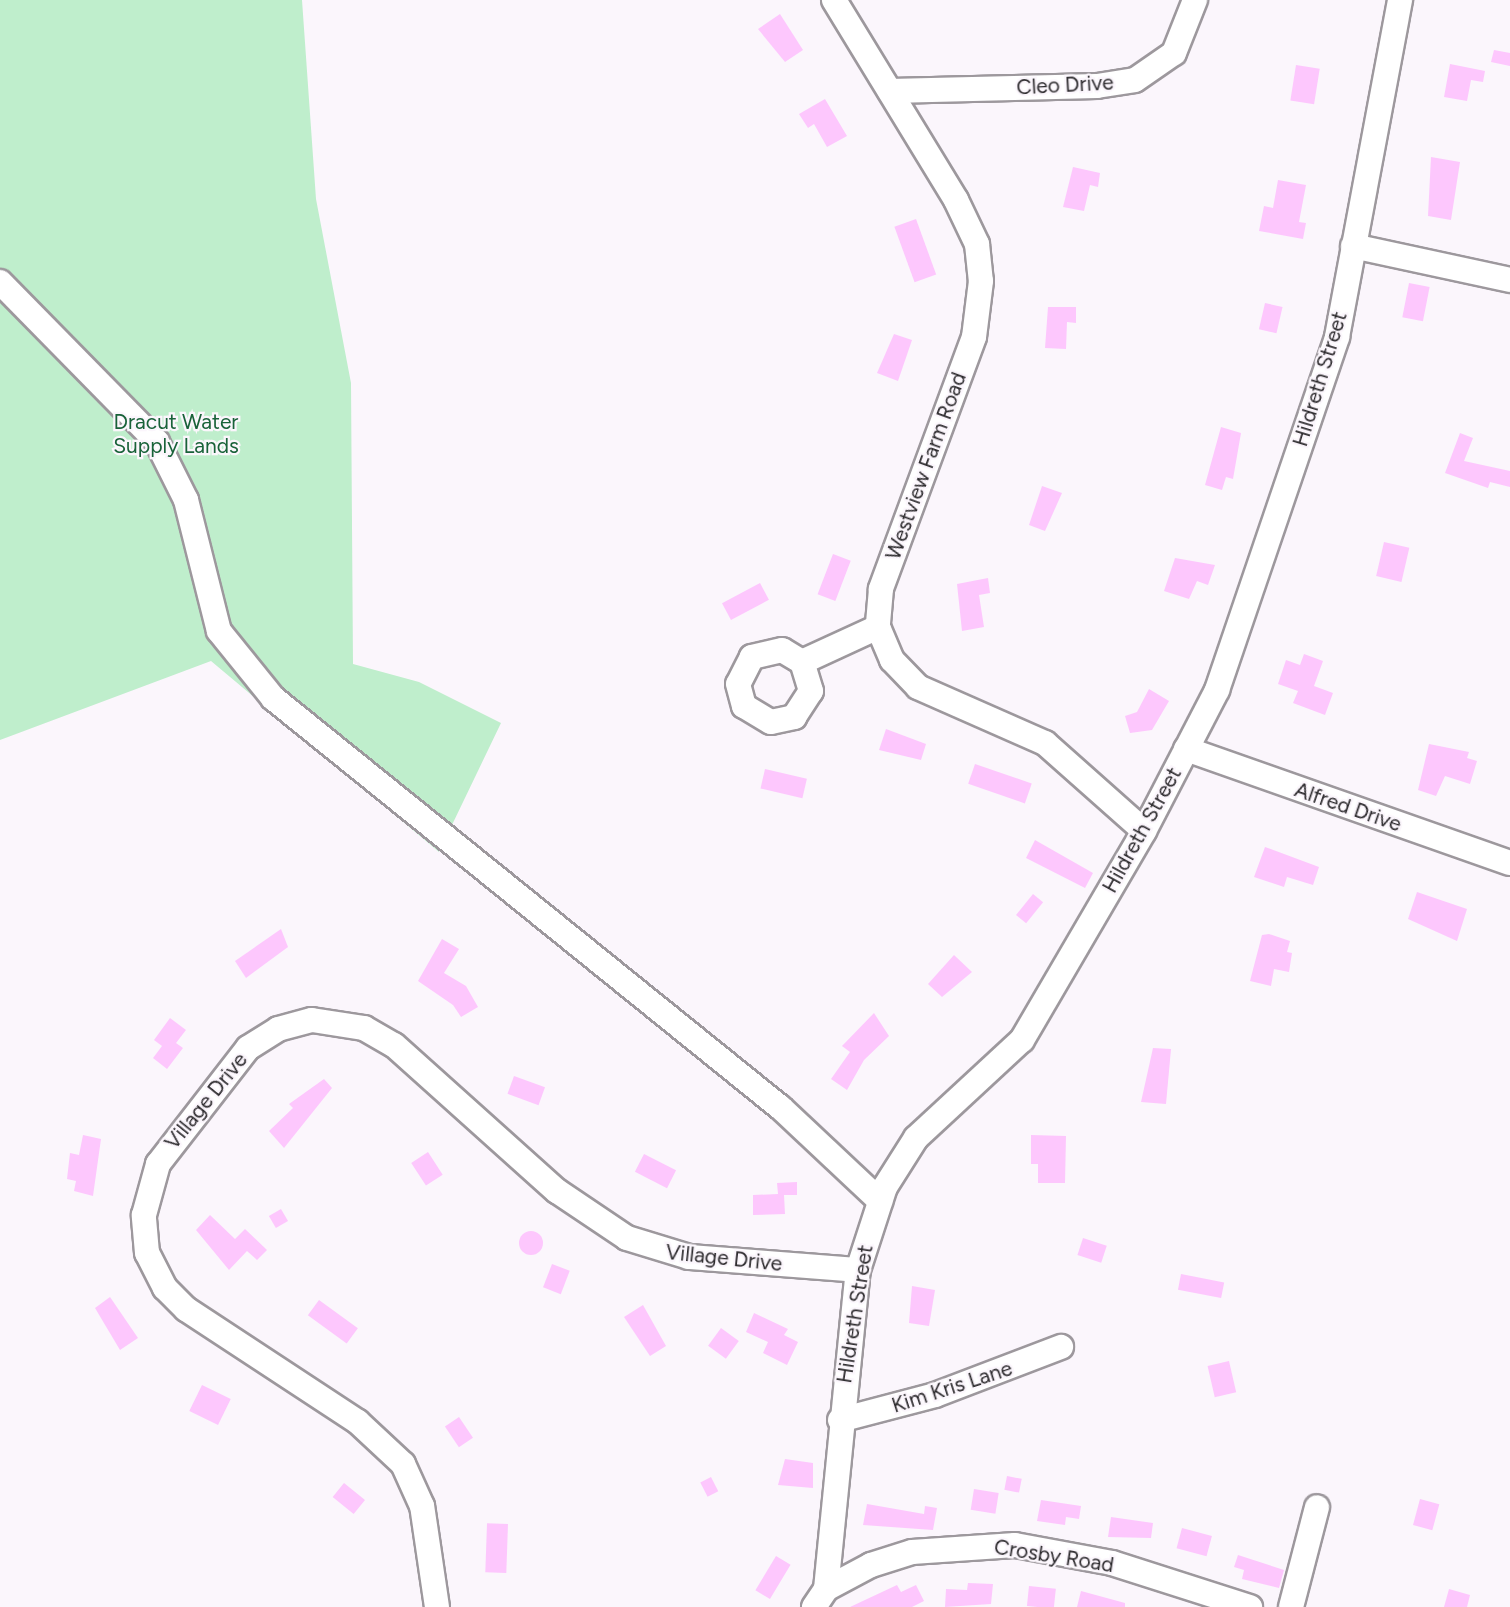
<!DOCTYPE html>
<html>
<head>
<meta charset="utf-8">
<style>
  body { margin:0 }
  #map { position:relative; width:1510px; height:1607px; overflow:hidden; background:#fbf6fc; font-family:Figtree,sans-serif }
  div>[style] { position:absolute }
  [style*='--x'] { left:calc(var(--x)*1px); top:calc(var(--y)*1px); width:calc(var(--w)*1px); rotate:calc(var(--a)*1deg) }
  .green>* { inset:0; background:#bfeecc }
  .building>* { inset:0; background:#fdc7fd; transform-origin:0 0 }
  .round { border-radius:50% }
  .roads { filter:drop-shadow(2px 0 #9d989d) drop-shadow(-2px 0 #9d989d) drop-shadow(0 2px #9d989d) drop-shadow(0 -2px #9d989d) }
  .minor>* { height:24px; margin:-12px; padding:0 12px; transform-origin:12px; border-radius:12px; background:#fff }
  span { translate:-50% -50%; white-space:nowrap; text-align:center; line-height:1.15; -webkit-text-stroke:4.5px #fbf6fc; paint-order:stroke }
  .street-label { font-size:21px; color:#2c2a2d }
  .park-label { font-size:21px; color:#196239 }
</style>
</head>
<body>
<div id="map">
  <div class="green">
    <div style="clip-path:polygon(0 0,302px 0,316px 199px,351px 383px,353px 664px,419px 682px,501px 723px,439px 852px,211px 661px,0 740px)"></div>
  </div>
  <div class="building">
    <div style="clip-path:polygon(780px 14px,803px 50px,785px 62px,758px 29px)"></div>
    <div style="clip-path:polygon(1494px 50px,1510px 53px,1510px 66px,1491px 62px)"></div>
    <div style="clip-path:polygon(1450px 64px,1485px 71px,1483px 82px,1471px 80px,1467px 101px,1444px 97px)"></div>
    <div style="left:1296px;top:65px;width:24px;height:36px;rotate:9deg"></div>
    <div style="clip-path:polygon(825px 99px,847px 136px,827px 147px,814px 124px,808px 128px,799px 114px)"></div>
    <div style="clip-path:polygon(1431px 157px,1460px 162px,1451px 220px,1428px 216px)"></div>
    <div style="clip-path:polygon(1073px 167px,1100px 173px,1098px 187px,1090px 185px,1084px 211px,1063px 207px)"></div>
    <div style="clip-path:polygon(1278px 180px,1306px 185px,1299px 222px,1306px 223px,1303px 239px,1259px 231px,1264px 206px,1273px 208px)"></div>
    <div style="left:916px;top:219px;width:59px;height:23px;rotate:70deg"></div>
    <div style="left:1409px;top:283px;width:21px;height:35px;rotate:11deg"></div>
    <div style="left:1265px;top:303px;width:18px;height:27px;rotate:13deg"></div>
    <div style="clip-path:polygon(1048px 307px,1076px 307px,1076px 323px,1067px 322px,1066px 349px,1045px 348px)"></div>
    <div style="clip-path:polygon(894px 334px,912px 340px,898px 381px,877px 373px)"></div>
    <div style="clip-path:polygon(1221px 427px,1241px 433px,1233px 479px,1226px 477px,1222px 490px,1205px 485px)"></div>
    <div style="clip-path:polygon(1460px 433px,1473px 438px,1464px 461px,1510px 471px,1510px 487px,1490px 482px,1488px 488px,1445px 473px)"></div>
    <div style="clip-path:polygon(1042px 486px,1062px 493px,1045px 531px,1029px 525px)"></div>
    <div style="left:1384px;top:542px;width:26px;height:35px;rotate:13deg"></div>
    <div style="left:833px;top:554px;width:19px;height:43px;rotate:21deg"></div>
    <div style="clip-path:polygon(1175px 558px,1215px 565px,1208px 585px,1197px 581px,1189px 599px,1164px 591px)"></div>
    <div style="clip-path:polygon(988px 578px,990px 593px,979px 595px,984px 627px,962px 631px,957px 584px)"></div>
    <div style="left:760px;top:583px;width:19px;height:43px;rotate:62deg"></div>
    <div style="clip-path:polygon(1304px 654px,1323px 661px,1314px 686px,1333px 693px,1325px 715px,1293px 703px,1298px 691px,1278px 684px,1286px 660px,1300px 665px)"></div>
    <div style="clip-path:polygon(1149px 689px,1169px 701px,1152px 730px,1130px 733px,1125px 716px,1137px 712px)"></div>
    <div style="clip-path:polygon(886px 729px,926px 744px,921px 760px,879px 750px)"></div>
    <div style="clip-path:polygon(1429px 744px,1469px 752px,1467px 758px,1477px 761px,1470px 784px,1445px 776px,1436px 796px,1418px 790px)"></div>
    <div style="left:975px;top:764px;width:60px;height:21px;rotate:19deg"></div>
    <div style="left:765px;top:769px;width:43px;height:20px;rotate:13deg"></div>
    <div style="clip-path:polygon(1035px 840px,1093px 873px,1085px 888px,1026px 858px)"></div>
    <div style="clip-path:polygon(1265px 847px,1319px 867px,1313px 885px,1287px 877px,1284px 887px,1254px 877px)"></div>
    <div style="clip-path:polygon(1417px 892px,1467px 909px,1457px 941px,1408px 919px)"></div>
    <div style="left:1033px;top:894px;width:13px;height:27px;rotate:39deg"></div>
    <div style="clip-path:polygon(281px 929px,288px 947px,246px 978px,235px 961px)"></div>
    <div style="clip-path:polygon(1269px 934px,1290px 941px,1287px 952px,1292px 953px,1289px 972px,1274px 969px,1271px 986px,1250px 981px,1262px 935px)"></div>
    <div style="clip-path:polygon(442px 939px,459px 949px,444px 973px,466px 986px,478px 1007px,461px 1017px,453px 1005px,418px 981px)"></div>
    <div style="clip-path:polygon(954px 955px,972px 972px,942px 997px,928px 984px)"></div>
    <div style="clip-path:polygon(874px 1013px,889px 1036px,864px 1060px,847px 1090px,831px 1079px,850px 1052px,842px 1046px)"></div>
    <div style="clip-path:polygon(170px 1018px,186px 1030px,176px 1043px,183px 1048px,167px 1069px,153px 1058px,162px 1046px,154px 1040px)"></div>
    <div style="clip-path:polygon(1153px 1048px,1171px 1049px,1166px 1104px,1141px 1102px)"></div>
    <div style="left:514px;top:1076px;width:33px;height:19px;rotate:20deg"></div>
    <div style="clip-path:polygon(324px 1079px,332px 1088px,284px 1148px,269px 1131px,293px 1108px,289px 1104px)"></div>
    <div style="clip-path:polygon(83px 1135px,101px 1139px,93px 1196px,74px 1191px,76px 1181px,67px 1179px,70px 1153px,79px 1155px)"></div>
    <div style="clip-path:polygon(1031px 1135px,1066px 1136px,1065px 1183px,1038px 1183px,1038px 1164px,1031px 1164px)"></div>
    <div style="left:428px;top:1152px;width:27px;height:20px;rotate:57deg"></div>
    <div style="left:644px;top:1154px;width:36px;height:20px;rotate:27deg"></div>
    <div style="clip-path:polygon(797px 1182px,797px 1195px,784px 1195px,785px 1214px,753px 1215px,753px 1195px,778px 1194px,777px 1183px)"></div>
    <div style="left:281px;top:1209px;width:14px;height:14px;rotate:60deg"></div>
    <div style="clip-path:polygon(210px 1215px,235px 1239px,245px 1229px,267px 1250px,257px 1260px,247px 1251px,229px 1270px,196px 1230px)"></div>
    <div class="round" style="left:519px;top:1231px;width:24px;height:24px"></div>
    <div style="left:1083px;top:1238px;width:25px;height:18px;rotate:18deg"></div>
    <div style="left:552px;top:1264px;width:19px;height:25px;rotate:21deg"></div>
    <div style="left:1181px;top:1274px;width:44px;height:16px;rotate:11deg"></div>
    <div style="clip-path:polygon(912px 1286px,935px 1290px,929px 1326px,909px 1323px)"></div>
    <div style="clip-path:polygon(110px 1297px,138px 1338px,120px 1350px,95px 1308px)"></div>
    <div style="left:319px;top:1300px;width:48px;height:19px;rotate:36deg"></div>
    <div style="clip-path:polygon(643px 1305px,666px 1346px,650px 1356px,624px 1317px)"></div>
    <div style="clip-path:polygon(754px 1313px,788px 1329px,784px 1335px,798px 1342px,787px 1365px,763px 1353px,768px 1342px,746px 1332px)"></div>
    <div style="left:721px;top:1328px;width:22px;height:22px;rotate:36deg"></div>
    <div style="left:1229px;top:1361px;width:32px;height:22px;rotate:77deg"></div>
    <div style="left:202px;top:1385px;width:32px;height:29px;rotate:26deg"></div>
    <div style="left:459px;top:1417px;width:25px;height:17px;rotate:56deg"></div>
    <div style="clip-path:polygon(785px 1459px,813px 1463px,813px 1488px,778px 1485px)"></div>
    <div style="left:1007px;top:1476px;width:15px;height:14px;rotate:11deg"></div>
    <div style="left:711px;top:1477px;width:16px;height:12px;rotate:63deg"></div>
    <div style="left:344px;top:1483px;width:27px;height:18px;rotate:39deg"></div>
    <div style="left:974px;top:1489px;width:25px;height:21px;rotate:9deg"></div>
    <div style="left:1420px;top:1499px;width:20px;height:27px;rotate:15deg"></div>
    <div style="clip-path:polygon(1041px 1500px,1081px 1506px,1079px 1519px,1066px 1517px,1065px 1525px,1037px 1521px)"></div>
    <div style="clip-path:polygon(867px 1504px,924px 1514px,925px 1506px,937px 1508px,933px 1530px,863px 1525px)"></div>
    <div style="clip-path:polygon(1111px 1517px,1153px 1523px,1151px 1538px,1108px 1537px)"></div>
    <div style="left:508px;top:1524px;width:49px;height:21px;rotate:92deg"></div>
    <div style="left:1182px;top:1528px;width:31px;height:21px;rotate:15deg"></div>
    <div style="clip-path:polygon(1238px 1555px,1284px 1570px,1279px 1588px,1242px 1579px,1244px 1570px,1234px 1567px)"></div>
    <div style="left:776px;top:1556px;width:17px;height:40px;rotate:31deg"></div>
    <div style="clip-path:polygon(968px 1583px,993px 1584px,991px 1604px,945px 1607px,946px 1589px,967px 1590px)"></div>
    <div style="clip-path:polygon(897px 1585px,901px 1592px,916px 1585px,924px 1601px,912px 1607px,850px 1607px)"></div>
    <div style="left:1029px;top:1586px;width:27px;height:20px;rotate:6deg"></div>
    <div style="clip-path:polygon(1449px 1589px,1470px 1595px,1467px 1607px,1444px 1607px)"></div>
    <div style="clip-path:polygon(1081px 1591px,1125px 1603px,1125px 1607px,1077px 1607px)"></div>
  </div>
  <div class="roads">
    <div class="minor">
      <div style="--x:834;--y:0;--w:234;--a:58.6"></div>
      <div style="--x:956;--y:200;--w:49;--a:64.5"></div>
      <div style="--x:977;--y:244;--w:37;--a:84"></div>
      <div style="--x:981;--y:281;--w:56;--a:97.1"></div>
      <div style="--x:974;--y:337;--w:269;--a:110.3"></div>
      <div style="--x:881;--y:589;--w:38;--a:95"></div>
      <div style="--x:878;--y:627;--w:36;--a:67"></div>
      <div style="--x:892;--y:660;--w:37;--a:46"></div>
      <div style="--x:918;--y:687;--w:139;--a:23.8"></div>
      <div style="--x:1045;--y:743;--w:132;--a:41.6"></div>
      <div style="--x:890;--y:91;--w:207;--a:-1.4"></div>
      <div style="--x:1097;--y:86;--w:38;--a:-9"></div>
      <div style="--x:1135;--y:80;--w:47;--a:-34.7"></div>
      <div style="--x:1174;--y:53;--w:57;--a:-68.4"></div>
      <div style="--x:1353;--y:246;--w:161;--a:12.2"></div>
      <div style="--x:0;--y:282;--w:224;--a:45.5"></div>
      <div style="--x:157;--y:442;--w:65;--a:63.4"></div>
      <div style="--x:186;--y:500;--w:135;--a:75.9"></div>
      <div style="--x:219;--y:631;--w:86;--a:51.1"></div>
      <div style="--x:273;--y:698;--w:653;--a:38.91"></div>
      <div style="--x:781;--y:1108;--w:136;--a:43.2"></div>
      <div style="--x:802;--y:662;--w:23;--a:-149"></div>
      <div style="--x:782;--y:650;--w:31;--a:167"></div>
      <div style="--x:752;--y:657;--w:30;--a:117"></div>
      <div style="--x:738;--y:684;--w:23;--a:75"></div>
      <div style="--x:744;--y:706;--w:31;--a:31"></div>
      <div style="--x:771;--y:722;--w:24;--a:-12"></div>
      <div style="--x:794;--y:717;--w:31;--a:-57"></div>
      <div style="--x:811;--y:691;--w:30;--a:-107"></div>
      <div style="--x:802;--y:662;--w:84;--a:-24.7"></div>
      <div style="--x:1186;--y:749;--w:343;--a:19.4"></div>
      <div style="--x:840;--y:1420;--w:98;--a:-14.7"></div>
      <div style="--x:935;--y:1395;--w:135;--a:-20.9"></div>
      <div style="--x:826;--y:1589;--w:51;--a:-28.1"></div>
      <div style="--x:871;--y:1565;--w:43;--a:-17.6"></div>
      <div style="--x:912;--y:1552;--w:103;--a:-3.9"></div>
      <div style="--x:1015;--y:1545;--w:99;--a:10.5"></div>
      <div style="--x:1112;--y:1563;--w:145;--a:17.7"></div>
      <div style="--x:437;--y:1607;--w:102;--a:-98.4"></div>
      <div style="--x:422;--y:1506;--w:46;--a:-114.3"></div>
      <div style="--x:403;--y:1464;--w:62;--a:-137"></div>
      <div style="--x:358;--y:1422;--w:206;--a:-146.7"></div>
      <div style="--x:186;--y:1309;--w:30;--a:-135"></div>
      <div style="--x:165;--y:1288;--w:39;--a:-117"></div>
      <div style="--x:147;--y:1253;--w:38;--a:-95"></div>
      <div style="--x:144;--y:1215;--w:53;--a:-74.6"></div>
      <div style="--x:158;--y:1164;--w:147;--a:-52.2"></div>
      <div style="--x:248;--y:1048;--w:36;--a:-32"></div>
      <div style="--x:278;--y:1029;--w:35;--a:-15"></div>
      <div style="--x:312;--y:1020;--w:53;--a:8.7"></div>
      <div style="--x:364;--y:1028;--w:34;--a:30"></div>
      <div style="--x:394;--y:1045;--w:219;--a:41.9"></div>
      <div style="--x:557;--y:1191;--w:84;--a:33.9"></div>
      <div style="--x:627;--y:1238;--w:65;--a:17"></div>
      <div style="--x:689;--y:1257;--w:169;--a:4.4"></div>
      <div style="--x:814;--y:1607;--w:22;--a:-56"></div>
      <div style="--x:826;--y:1589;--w:321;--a:-84.3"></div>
      <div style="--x:858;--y:1270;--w:87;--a:-72"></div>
      <div style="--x:885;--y:1187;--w:58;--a:-57.7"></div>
      <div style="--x:916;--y:1138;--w:144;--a:-42.8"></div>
      <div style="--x:1022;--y:1040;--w:242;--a:-59.7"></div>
      <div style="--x:1144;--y:831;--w:159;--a:-62.6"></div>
      <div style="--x:1217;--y:690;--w:373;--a:-71.2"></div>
      <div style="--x:1337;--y:337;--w:343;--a:-79.4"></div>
      <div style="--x:1291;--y:1607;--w:103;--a:-75.4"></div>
    </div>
  </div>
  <div class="street-label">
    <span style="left:1065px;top:85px;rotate:-3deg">Cleo Drive</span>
    <span style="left:1320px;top:379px;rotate:-73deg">Hildreth Street</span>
    <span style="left:926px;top:466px;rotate:-70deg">Westview Farm Road</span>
    <span style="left:1348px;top:807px;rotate:19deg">Alfred Drive</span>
    <span style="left:1142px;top:830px;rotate:-61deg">Hildreth Street</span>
    <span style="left:206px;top:1101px;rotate:-51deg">Village Drive</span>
    <span style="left:724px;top:1258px;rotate:6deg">Village Drive</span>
    <span style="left:855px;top:1314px;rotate:-81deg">Hildreth Street</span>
    <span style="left:952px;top:1387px;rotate:-18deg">Kim Kris Lane</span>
    <span style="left:1054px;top:1556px;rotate:9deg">Crosby Road</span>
  </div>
  <div class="park-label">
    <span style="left:176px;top:434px">Dracut Water<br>Supply Lands</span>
  </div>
</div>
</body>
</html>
